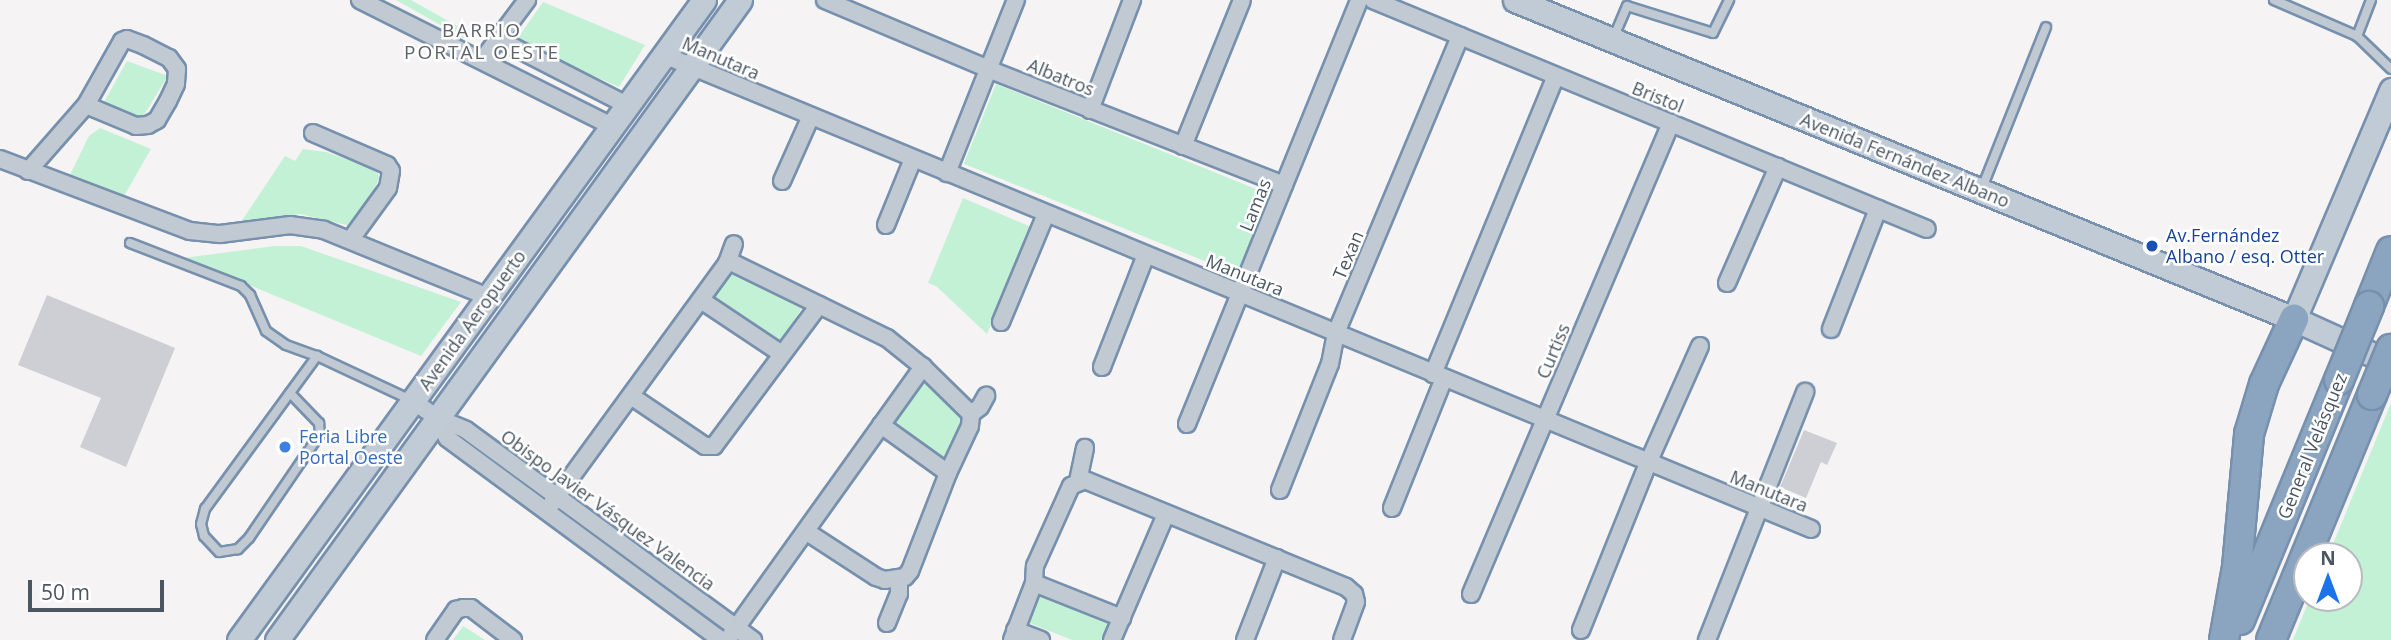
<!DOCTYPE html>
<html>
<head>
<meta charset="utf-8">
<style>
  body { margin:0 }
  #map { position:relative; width:2391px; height:640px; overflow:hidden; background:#f5f3f3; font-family:"Open Sans",sans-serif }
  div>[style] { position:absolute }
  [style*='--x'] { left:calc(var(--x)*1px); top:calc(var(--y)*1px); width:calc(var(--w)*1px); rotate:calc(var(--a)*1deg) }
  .green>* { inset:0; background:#c3f1d5; transform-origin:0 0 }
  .building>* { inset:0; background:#cdcfd5 }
  .roads { filter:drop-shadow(2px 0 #7690ad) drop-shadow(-2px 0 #7690ad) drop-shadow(0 2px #7690ad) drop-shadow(0 -2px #7690ad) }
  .lane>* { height:8px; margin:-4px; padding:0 4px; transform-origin:4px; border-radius:4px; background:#c1cad2 }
  .street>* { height:16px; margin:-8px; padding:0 8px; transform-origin:8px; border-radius:8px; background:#c1cad2 }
  .secondary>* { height:23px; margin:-11.5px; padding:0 11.5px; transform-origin:11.5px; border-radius:11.5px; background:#c1cbd6 }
  .highway>* { height:28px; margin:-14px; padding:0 14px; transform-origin:14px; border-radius:14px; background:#8ba5c1 }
  .bridges { filter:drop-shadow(2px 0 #7690ad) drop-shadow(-2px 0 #7690ad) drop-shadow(0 2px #7690ad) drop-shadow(0 -2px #7690ad) }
  .highway-bridge>* { height:28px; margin:-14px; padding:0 14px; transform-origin:14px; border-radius:14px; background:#8ba5c1 }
  .dots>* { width:19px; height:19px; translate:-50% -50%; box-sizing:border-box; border:4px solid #fff; border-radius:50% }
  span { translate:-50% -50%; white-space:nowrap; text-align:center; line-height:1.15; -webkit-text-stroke:5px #fff; paint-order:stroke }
  .street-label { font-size:18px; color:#4a5661 }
  .transit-label { font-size:18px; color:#164399 }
  .left { translate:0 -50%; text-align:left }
  .shop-label { font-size:18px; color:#366cbe }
  .neighbourhood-label { font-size:19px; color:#5f6368; letter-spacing:2px }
  .north { position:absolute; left:2293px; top:542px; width:70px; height:70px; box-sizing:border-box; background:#fff; border:2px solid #b7bbc0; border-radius:50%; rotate:0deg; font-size:19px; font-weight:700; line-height:28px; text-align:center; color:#4a5661 }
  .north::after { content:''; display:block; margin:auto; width:24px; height:32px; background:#1a73e8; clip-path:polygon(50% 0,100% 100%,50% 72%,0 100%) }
  .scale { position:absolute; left:28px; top:580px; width:136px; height:32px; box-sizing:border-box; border:4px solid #4a5661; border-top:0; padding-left:9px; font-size:21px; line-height:24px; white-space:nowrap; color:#4a5661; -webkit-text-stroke:5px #fff; paint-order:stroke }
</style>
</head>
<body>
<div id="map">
  <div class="green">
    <div style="clip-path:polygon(396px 0,411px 0,475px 36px,467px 40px)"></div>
    <div style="clip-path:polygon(543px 2px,645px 45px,619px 87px,515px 42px)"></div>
    <div style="clip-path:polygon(127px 61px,168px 76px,142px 118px,104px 102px)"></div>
    <div style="left:996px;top:84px;width:297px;height:86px;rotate:22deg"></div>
    <div style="clip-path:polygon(100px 128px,151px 149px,124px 196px,70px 175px,89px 136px)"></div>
    <div style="clip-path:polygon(303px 149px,326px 152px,377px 170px,379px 179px,355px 227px,300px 214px,241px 222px,285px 156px,295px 161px)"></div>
    <div style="clip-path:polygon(963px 198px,1031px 227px,987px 334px,936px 286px,928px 283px)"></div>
    <div style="clip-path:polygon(274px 246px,301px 246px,461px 302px,421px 356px,184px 258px)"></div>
    <div style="clip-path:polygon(733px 272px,741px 272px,803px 306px,779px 346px,712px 298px,722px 278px)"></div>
    <div style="clip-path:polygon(918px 382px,931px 382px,963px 412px,965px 425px,950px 456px,937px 461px,895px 430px,892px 414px)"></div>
    <div style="clip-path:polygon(2391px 403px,2391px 640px,2293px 640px,2310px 598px,2349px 598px,2349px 556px,2328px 556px)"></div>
    <div style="clip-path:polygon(1038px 593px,1110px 622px,1103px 640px,1072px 640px,1027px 622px)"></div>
    <div style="clip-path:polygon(463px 626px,485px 640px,453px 640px)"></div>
  </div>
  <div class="building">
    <div style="clip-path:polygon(47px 295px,175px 348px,126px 467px,80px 447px,101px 398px,18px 365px)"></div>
    <div style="clip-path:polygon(1804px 430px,1837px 443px,1827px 465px,1821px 462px,1806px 498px,1780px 487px)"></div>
  </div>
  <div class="roads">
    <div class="lane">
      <div style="--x:2274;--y:0;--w:90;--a:23.4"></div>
      <div style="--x:2371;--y:0;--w:39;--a:111"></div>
      <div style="--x:2357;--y:36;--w:47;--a:44.1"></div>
      <div style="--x:1613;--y:39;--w:36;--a:-67"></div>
      <div style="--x:1627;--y:6;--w:90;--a:17.4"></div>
      <div style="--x:1713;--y:33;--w:37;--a:-64"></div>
      <div style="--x:1982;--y:188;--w:173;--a:-68.3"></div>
      <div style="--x:130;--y:243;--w:119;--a:21.2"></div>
      <div style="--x:241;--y:286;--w:13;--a:45"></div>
      <div style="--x:250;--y:295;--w:39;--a:66"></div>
      <div style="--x:266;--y:331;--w:24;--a:35"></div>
      <div style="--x:286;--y:345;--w:33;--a:20"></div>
      <div style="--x:290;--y:393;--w:42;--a:46"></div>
      <div style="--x:319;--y:423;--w:11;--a:85"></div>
      <div style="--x:320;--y:434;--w:126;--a:124.3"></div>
      <div style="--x:249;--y:538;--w:16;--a:135"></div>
      <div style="--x:238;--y:549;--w:19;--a:171"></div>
      <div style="--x:219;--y:552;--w:22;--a:-133"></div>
      <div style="--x:204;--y:536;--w:12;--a:-104"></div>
      <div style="--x:201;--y:524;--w:16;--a:-75"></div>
      <div style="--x:205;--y:509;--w:190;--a:-53.8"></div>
      <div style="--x:317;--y:356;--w:104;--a:25.1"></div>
    </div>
    <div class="street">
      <div style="--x:360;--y:0;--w:282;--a:26.6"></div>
      <div style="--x:825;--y:0;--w:177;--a:22.9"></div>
      <div style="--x:988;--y:69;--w:318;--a:21.4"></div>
      <div style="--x:1373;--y:0;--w:599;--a:22.46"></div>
      <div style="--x:498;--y:39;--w:145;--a:27.1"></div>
      <div style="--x:664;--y:55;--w:1241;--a:22.45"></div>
      <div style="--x:483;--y:59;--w:74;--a:-53.3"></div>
      <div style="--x:1090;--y:110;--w:118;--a:-69.1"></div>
      <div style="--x:313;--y:133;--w:81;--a:23.4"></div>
      <div style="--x:387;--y:165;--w:7;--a:56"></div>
      <div style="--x:391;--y:171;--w:17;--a:100"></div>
      <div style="--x:388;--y:188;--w:63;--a:126"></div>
      <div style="--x:1183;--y:146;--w:157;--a:-68"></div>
      <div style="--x:0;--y:159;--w:203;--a:20.8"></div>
      <div style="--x:190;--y:231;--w:30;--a:6"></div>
      <div style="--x:220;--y:234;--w:71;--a:-7.3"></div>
      <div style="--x:290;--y:225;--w:34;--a:8"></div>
      <div style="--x:324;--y:230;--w:177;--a:22.2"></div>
      <div style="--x:28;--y:171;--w:88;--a:-48.7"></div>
      <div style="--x:86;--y:105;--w:73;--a:-60.6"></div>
      <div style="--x:122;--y:41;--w:5;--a:-22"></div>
      <div style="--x:127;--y:39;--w:17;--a:21"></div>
      <div style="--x:143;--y:45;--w:29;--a:27"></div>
      <div style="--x:169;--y:58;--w:14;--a:54"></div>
      <div style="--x:177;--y:69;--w:15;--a:94"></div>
      <div style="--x:176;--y:84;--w:19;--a:115"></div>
      <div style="--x:168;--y:101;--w:22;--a:120"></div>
      <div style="--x:157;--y:120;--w:10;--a:151"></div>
      <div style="--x:148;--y:125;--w:12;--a:175"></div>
      <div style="--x:136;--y:126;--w:54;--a:-157.2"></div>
      <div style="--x:947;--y:173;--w:186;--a:-68.3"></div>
      <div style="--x:782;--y:181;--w:71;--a:-66"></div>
      <div style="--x:886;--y:225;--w:71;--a:-67.8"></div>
      <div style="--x:727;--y:263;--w:20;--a:-70"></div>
      <div style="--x:1727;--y:283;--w:127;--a:-66.3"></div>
      <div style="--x:701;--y:300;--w:97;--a:33.7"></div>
      <div style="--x:1001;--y:322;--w:117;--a:-67.4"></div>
      <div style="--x:1831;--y:329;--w:129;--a:-68.6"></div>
      <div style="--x:1102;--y:367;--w:120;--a:-68.6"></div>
      <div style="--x:1433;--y:374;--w:322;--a:-67.6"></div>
      <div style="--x:631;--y:396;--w:89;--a:34"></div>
      <div style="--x:705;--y:446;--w:9;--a:0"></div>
      <div style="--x:714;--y:446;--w:176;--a:-53.3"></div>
      <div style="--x:413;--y:401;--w:29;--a:35"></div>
      <div style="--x:437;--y:418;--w:31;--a:22"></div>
      <div style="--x:466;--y:430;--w:356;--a:36.2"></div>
      <div style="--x:971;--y:414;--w:11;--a:-38"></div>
      <div style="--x:980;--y:407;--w:13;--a:-61"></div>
      <div style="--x:437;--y:418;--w:22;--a:63"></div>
      <div style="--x:447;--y:438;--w:340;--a:36.4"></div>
      <div style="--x:1187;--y:424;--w:458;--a:-67.9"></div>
      <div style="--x:881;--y:425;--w:82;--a:35.6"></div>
      <div style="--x:1078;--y:481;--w:34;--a:-78"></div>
      <div style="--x:1280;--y:490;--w:136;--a:-68.4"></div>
      <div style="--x:1330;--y:364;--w:32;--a:-79"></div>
      <div style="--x:1336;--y:333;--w:322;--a:-67.3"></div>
      <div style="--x:1392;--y:508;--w:140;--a:-68.2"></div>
      <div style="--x:547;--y:510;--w:306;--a:-53.9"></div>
      <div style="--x:727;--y:263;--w:6;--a:0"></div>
      <div style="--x:733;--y:263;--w:171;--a:26"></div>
      <div style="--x:887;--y:338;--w:46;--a:38.9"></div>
      <div style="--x:923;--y:367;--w:67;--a:44.4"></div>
      <div style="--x:807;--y:532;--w:82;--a:33.1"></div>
      <div style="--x:876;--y:577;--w:9;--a:18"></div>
      <div style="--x:885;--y:580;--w:20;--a:-9"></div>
      <div style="--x:905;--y:577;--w:8;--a:-50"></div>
      <div style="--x:910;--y:571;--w:105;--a:-68.8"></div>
      <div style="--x:948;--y:473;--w:52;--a:-64.9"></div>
      <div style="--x:970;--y:426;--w:12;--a:-85"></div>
      <div style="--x:1034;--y:583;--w:95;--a:21.7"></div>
      <div style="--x:1471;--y:594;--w:512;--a:-66.99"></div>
      <div style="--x:887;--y:623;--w:31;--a:-68"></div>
      <div style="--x:899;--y:594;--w:15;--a:-90"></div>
      <div style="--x:1015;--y:630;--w:28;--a:21"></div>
      <div style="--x:1581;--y:630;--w:180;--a:-68.1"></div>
      <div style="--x:1648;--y:463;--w:128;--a:-66"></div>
      <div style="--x:731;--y:635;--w:330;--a:-54.4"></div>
      <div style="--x:435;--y:640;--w:37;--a:-55"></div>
      <div style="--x:456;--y:610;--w:7;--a:-16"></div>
      <div style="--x:463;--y:608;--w:8;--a:0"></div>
      <div style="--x:471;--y:608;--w:53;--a:37.3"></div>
      <div style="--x:1012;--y:640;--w:61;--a:-68.9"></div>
      <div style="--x:1034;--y:583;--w:17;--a:-87"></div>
      <div style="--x:1035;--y:566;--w:88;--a:-65.8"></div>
      <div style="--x:1071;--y:486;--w:15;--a:-23"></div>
      <div style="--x:1085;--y:480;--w:282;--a:22.3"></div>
      <div style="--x:1346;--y:587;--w:11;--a:41"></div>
      <div style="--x:1354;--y:594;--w:8;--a:76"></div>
      <div style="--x:1356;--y:602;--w:40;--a:110.2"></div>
      <div style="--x:1112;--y:640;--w:137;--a:-66.8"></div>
      <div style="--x:1245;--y:640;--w:88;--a:-68.7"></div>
      <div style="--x:1707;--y:640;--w:267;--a:-68.4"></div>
    </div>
    <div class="secondary">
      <div style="--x:1515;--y:0;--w:842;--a:22.27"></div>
      <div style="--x:2294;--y:319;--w:107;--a:24.4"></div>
      <div style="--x:2294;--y:319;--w:249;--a:-67"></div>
      <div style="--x:239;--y:640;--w:791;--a:-54"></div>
      <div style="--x:277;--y:640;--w:790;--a:-54.12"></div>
    </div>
    <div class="highway">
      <div style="--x:2369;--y:306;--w:59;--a:-68.2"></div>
      <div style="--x:2240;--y:620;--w:260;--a:-67.6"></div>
      <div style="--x:2224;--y:640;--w:74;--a:-79.9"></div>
      <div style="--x:2237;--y:567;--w:134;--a:-84.8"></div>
      <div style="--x:2249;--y:434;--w:52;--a:-73.3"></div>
      <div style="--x:2264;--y:384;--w:72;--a:-65.2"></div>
      <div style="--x:2271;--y:640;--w:265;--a:-67.6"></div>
    </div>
  </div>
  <div class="bridges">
    <div class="highway-bridge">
      <div style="--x:2339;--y:380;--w:80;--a:-67.9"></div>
      <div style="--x:2372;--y:395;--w:50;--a:-67.6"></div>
    </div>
  </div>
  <div class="dots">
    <div style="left:2152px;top:246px;background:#1a4fb4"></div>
    <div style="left:285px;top:447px;background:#3f7fe0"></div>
  </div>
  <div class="street-label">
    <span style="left:721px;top:58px;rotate:23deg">Manutara</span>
    <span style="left:1061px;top:77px;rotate:22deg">Albatros</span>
    <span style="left:1658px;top:97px;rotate:22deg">Bristol</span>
    <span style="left:1905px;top:160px;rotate:22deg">Avenida Fernández Albano</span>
    <span style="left:1255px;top:205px;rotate:-68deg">Lamas</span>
    <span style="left:1348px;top:255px;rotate:-67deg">Texan</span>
    <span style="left:1245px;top:275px;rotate:22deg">Manutara</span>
    <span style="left:472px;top:320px;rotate:-54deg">Avenida Aeropuerto</span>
    <span style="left:1553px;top:351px;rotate:-67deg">Curtiss</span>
    <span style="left:2312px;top:446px;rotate:-68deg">General Velásquez</span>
    <span style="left:1769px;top:491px;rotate:22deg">Manutara</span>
    <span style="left:608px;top:510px;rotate:36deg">Obispo Javier Vásquez Valencia</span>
  </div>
  <div class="transit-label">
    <span class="left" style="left:2166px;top:246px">Av.Fernández<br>Albano / esq. Otter</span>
  </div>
  <div class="shop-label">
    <span class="left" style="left:299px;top:447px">Feria Libre<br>Portal Oeste</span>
  </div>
  <div class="neighbourhood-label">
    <span style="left:482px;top:42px">BARRIO<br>PORTAL OESTE</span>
  </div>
  <div class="north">N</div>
  <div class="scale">50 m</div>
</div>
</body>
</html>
